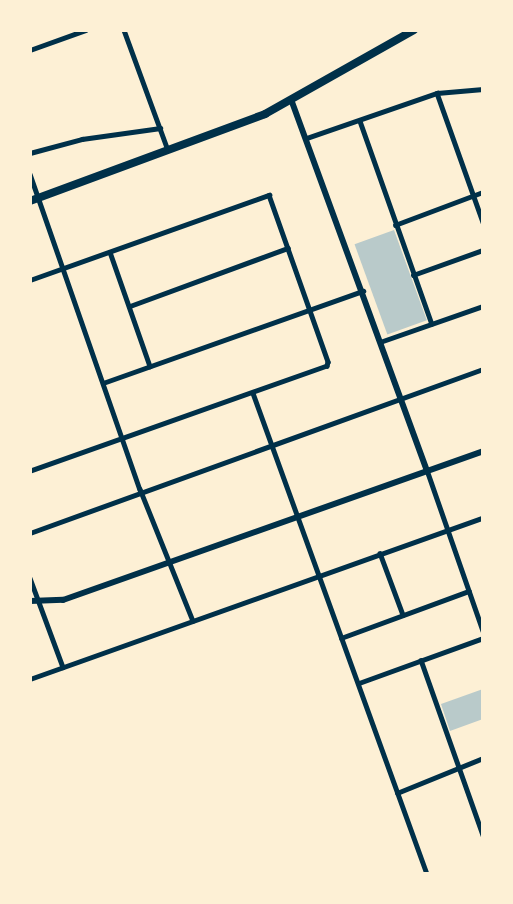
<!DOCTYPE html>
<html>
<head>
<meta charset="utf-8">
<style>
  body { margin:0 }
  #map { position:relative; width:513px; height:904px; overflow:hidden; background:#fdf0d5; font-family:"Work Sans",sans-serif }
  div>[style] { position:absolute }
  [style*='--x'] { left:calc(var(--x)*1px); top:calc(var(--y)*1px); width:calc(var(--w)*1px); rotate:calc(var(--a)*1deg) }
  .green>* { inset:0; background:#b9caca; transform-origin:0 0 }
  .minor>* { height:4.5px; margin:-2.25px; padding:0 2.25px; transform-origin:2.25px; border-radius:2.25px; background:#003049 }
  .tertiary>* { height:6px; margin:-3px; padding:0 3px; transform-origin:3px; border-radius:3px; background:#003049 }
  .trunk>* { height:8px; margin:-4px; padding:0 4px; transform-origin:4px; border-radius:4px; background:#003049 }
  span { translate:-50% -50%; white-space:nowrap; text-align:center; line-height:1.15; -webkit-text-stroke:5px #fdf0d5; paint-order:stroke }
  .frame { position:absolute; inset:0; border:32px solid #fdf0d5; pointer-events:none }
</style>
</head>
<body>
<div id="map">
  <div class="green">
    <div style="left:394px;top:230px;width:96px;height:42px;rotate:70deg"></div>
    <div style="clip-path:polygon(483px 689px,483px 719px,450px 731px,441px 704px)"></div>
  </div>
  <div class="minor">
    <div style="--x:124;--y:30;--w:128;--a:69.9"></div>
    <div style="--x:30;--y:50;--w:59;--a:-19.7"></div>
    <div style="--x:437;--y:93;--w:137;--a:70.4"></div>
    <div style="--x:360;--y:121;--w:215;--a:70.5"></div>
    <div style="--x:307;--y:138;--w:138;--a:-19.1"></div>
    <div style="--x:437;--y:93;--w:46;--a:-5"></div>
    <div style="--x:30;--y:153;--w:54;--a:-15.1"></div>
    <div style="--x:82;--y:139;--w:79;--a:-8"></div>
    <div style="--x:30;--y:174;--w:334;--a:70.8"></div>
    <div style="--x:140;--y:489;--w:142;--a:68.1"></div>
    <div style="--x:395;--y:225;--w:94;--a:-20.6"></div>
    <div style="--x:110;--y:252;--w:121;--a:70.7"></div>
    <div style="--x:413;--y:275;--w:74;--a:-19.7"></div>
    <div style="--x:30;--y:280;--w:254;--a:-19.6"></div>
    <div style="--x:269;--y:195;--w:177;--a:70.5"></div>
    <div style="--x:328;--y:362;--w:4;--a:104"></div>
    <div style="--x:327;--y:366;--w:315;--a:160.5"></div>
    <div style="--x:130;--y:306;--w:168;--a:-20.2"></div>
    <div style="--x:380;--y:342;--w:109;--a:-19.3"></div>
    <div style="--x:103;--y:383;--w:276;--a:-19.5"></div>
    <div style="--x:253;--y:393;--w:512;--a:70.11"></div>
    <div style="--x:427;--y:470;--w:170;--a:70.8"></div>
    <div style="--x:30;--y:533;--w:482;--a:-19.9"></div>
    <div style="--x:380;--y:553;--w:66;--a:69.6"></div>
    <div style="--x:30;--y:578;--w:95;--a:69.7"></div>
    <div style="--x:341;--y:638;--w:136;--a:-20.2"></div>
    <div style="--x:421;--y:660;--w:186;--a:70.5"></div>
    <div style="--x:30;--y:679;--w:481;--a:-19.6"></div>
    <div style="--x:359;--y:683;--w:132;--a:-19.9"></div>
    <div style="--x:397;--y:793;--w:93;--a:-22.1"></div>
  </div>
  <div class="tertiary">
    <div style="--x:292;--y:102;--w:392;--a:69.9"></div>
    <div style="--x:30;--y:601;--w:33;--a:-2"></div>
    <div style="--x:63;--y:600;--w:446;--a:-19.5"></div>
  </div>
  <div class="trunk">
    <div style="--x:30;--y:201;--w:251;--a:-20.3"></div>
    <div style="--x:265;--y:114;--w:171;--a:-29.4"></div>
  </div>
  <div class="frame"></div>
</div>
</body>
</html>
